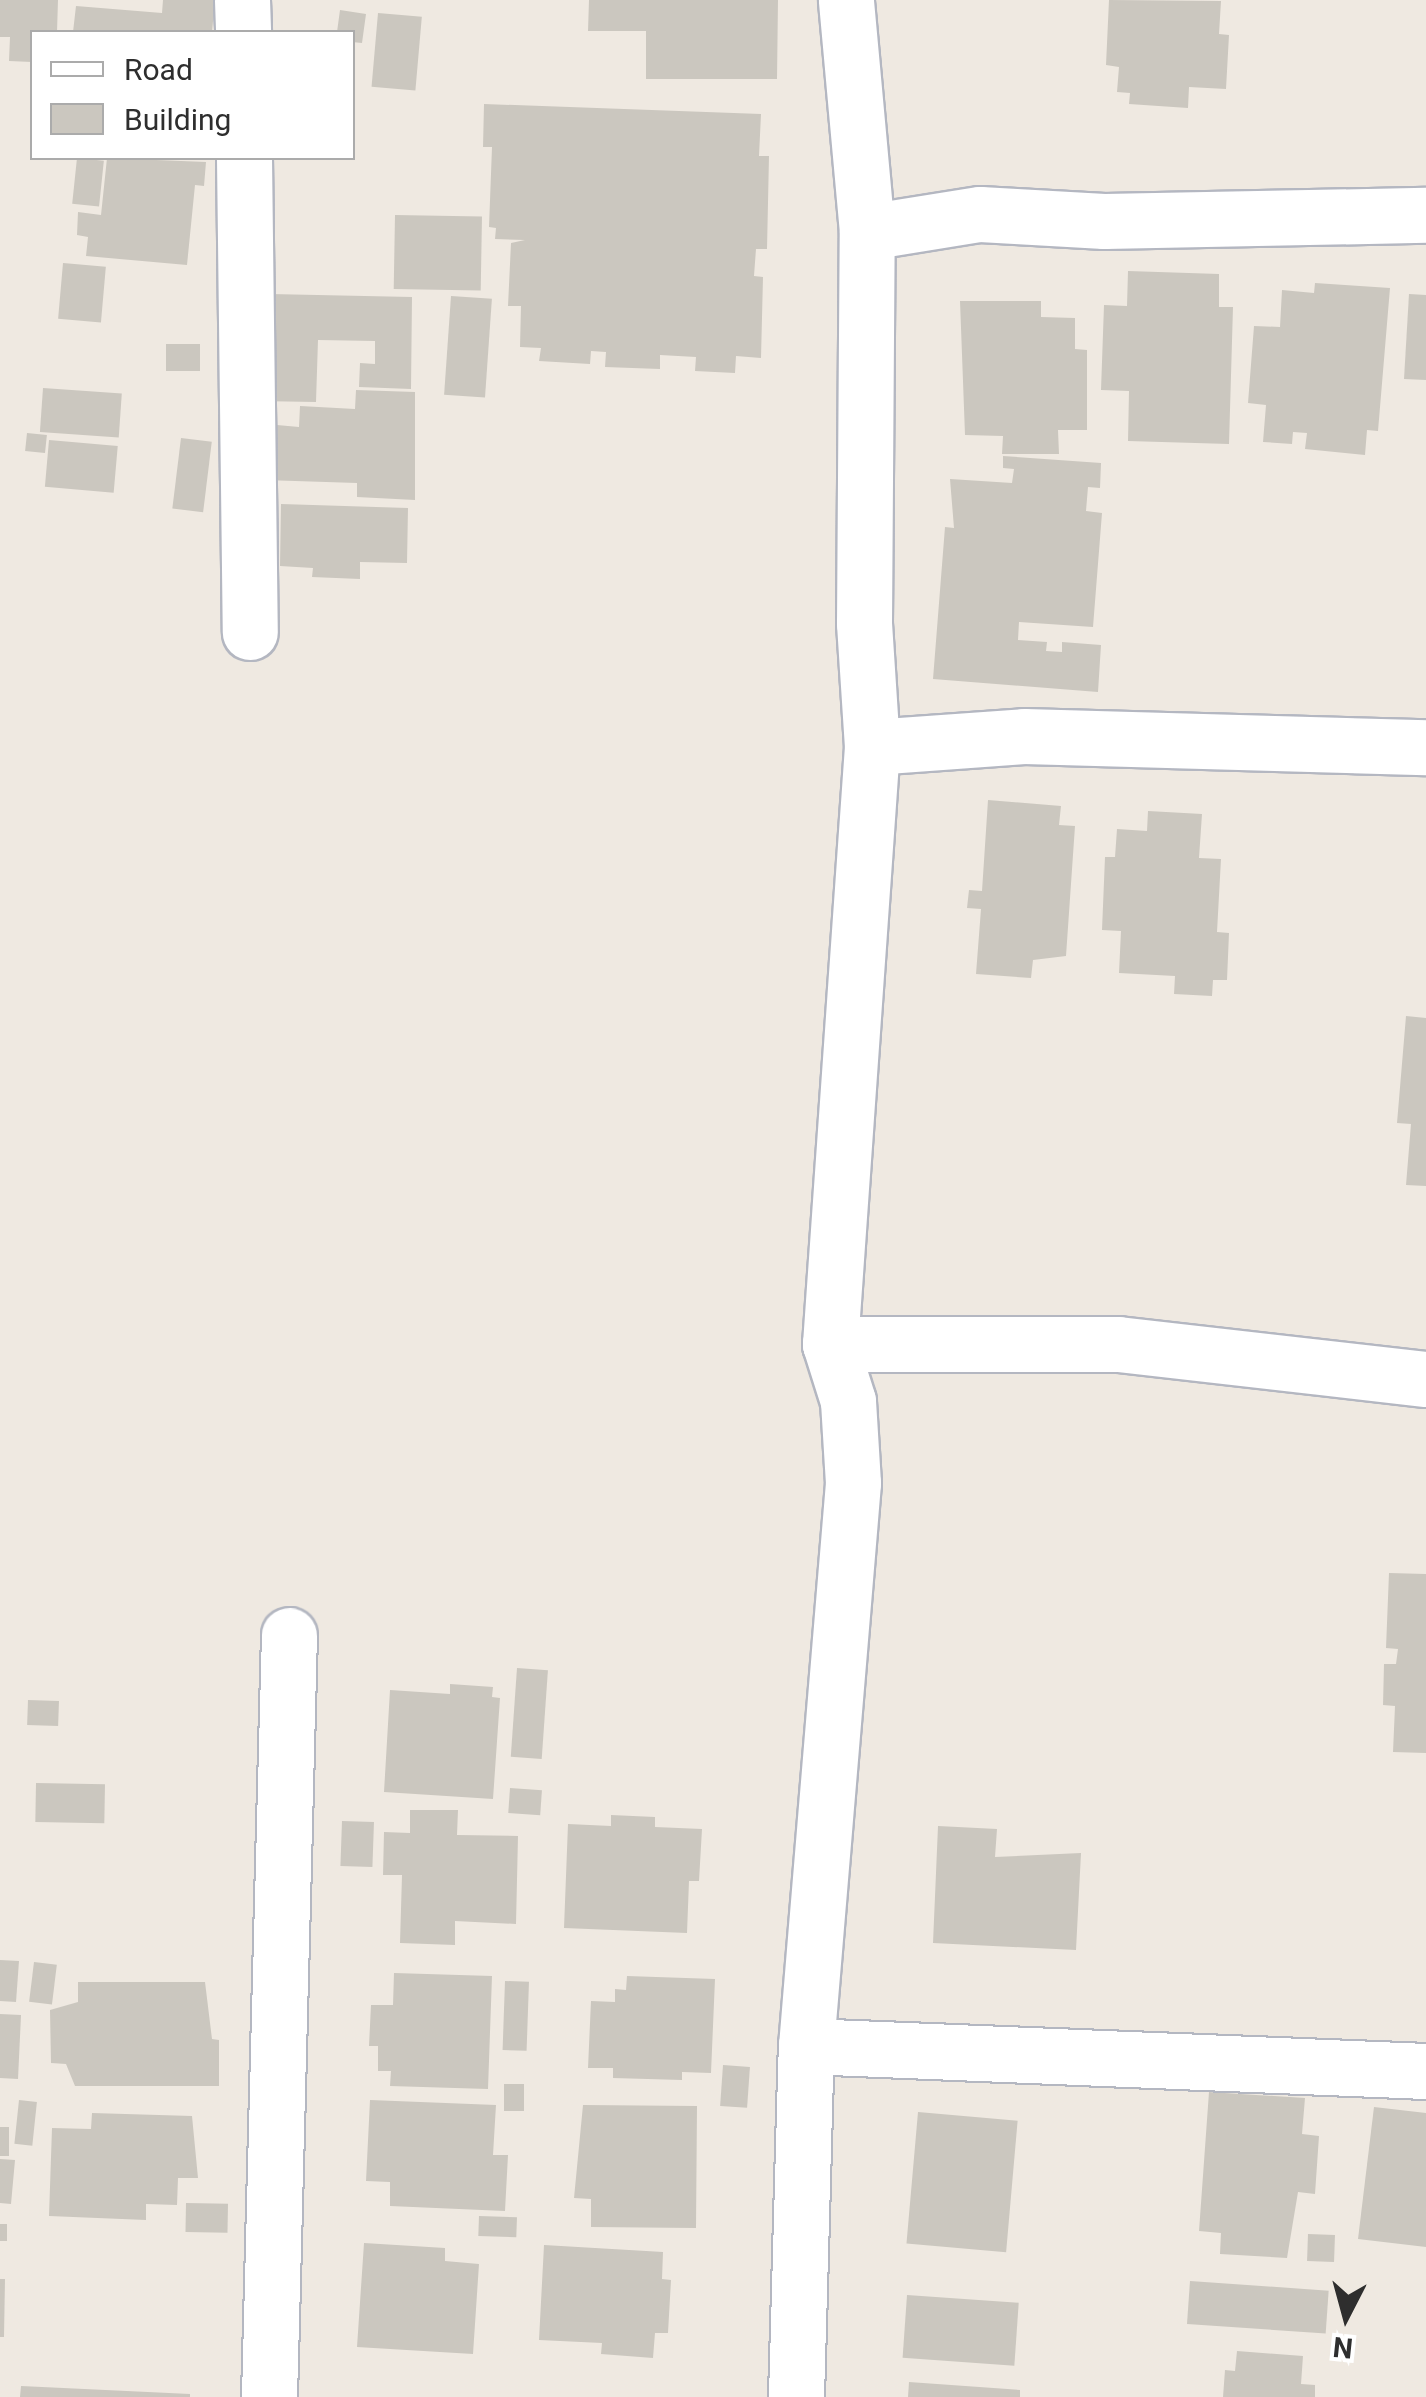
<!DOCTYPE html>
<html>
<head>
<meta charset="utf-8">
<style>
  body { margin:0 }
  #map { position:relative; width:1426px; height:2397px; overflow:hidden; background:#efe9e1; font-family:Roboto,sans-serif }
  div>[style] { position:absolute }
  [style*='--x'] { left:calc(var(--x)*1px); top:calc(var(--y)*1px); width:calc(var(--w)*1px); rotate:calc(var(--a)*1deg) }
  .building>* { inset:0; background:#cbc7bf; transform-origin:0 0 }
  .roads { filter:drop-shadow(2px 0 #b4b7c1) drop-shadow(-2px 0 #b4b7c1) drop-shadow(0 2px #b4b7c1) drop-shadow(0 -2px #b4b7c1) }
  .minor>* { height:55px; margin:-27.5px; padding:0 27.5px; transform-origin:27.5px; border-radius:27.5px; background:#fff }
  span { translate:-50% -50%; white-space:nowrap; text-align:center; line-height:1.15; -webkit-text-stroke:8px #fff; paint-order:stroke }
  .legend { position:absolute; left:30px; top:30px; width:325px; height:130px; box-sizing:border-box; background:#fff; border:2px solid #ababab; margin:0; padding:12px 18px; list-style:none; font-size:30px; color:#2e2e2e }
  .legend li { display:flex; align-items:center; gap:20px; height:50px }
  .legend b { width:50px; border:2px solid #ababab }
  .north { position:absolute; left:1296px; top:2267px; width:100px; height:100px; -webkit-text-stroke:8px #fff; paint-order:stroke; rotate:186deg; font-size:28px; font-weight:700; line-height:40px; text-align:center; color:#2e2e2e }
  .north::after { content:''; display:block; margin:auto; width:35px; height:45px; background:#2e2e2e; clip-path:polygon(50% 0,100% 100%,50% 72%,0 100%) }
</style>
</head>
<body>
<div id="map">
  <div class="building">
    <div style="clip-path:polygon(0 0,58px 0,57px 32px,32px 32px,32px 62px,9px 61px,10px 37px,0 37px)"></div>
    <div style="clip-path:polygon(163px 0,215px 0,212px 32px,73px 32px,76px 6px,162px 13px)"></div>
    <div style="clip-path:polygon(589px 0,778px 0,777px 79px,646px 79px,646px 31px,588px 31px)"></div>
    <div style="clip-path:polygon(1109px 0,1221px 1px,1219px 34px,1229px 35px,1226px 89px,1189px 87px,1188px 108px,1129px 104px,1130px 93px,1117px 92px,1119px 67px,1106px 65px)"></div>
    <div style="clip-path:polygon(340px 10px,366px 14px,362px 43px,352px 42px,352px 32px,337px 32px)"></div>
    <div style="left:378px;top:13px;width:44px;height:74px;rotate:5deg"></div>
    <div style="clip-path:polygon(484px 104px,761px 114px,759px 156px,769px 156px,767px 249px,756px 249px,754px 276px,763px 277px,761px 358px,736px 356px,735px 373px,695px 371px,696px 357px,660px 355px,660px 369px,605px 367px,606px 352px,591px 351px,590px 364px,539px 361px,541px 348px,520px 347px,521px 306px,508px 306px,511px 243px,525px 240px,495px 239px,496px 228px,489px 227px,492px 147px,483px 147px)"></div>
    <div style="left:77px;top:158px;width:27px;height:46px;rotate:6deg"></div>
    <div style="clip-path:polygon(107px 158px,206px 162px,204px 186px,195px 185px,187px 265px,86px 256px,88px 237px,77px 235px,78px 212px,101px 215px)"></div>
    <div style="left:395px;top:215px;width:87px;height:74px;rotate:1deg"></div>
    <div style="left:63px;top:263px;width:43px;height:56px;rotate:5deg"></div>
    <div style="clip-path:polygon(1128px 271px,1219px 274px,1219px 307px,1233px 307px,1229px 444px,1128px 441px,1129px 391px,1101px 390px,1104px 305px,1127px 306px)"></div>
    <div style="clip-path:polygon(1315px 283px,1390px 288px,1378px 431px,1367px 430px,1365px 455px,1305px 449px,1307px 433px,1293px 432px,1292px 444px,1263px 442px,1266px 405px,1248px 403px,1254px 326px,1280px 327px,1282px 290px,1314px 293px)"></div>
    <div style="clip-path:polygon(270px 294px,412px 297px,411px 389px,359px 387px,360px 363px,375px 364px,375px 341px,318px 340px,316px 402px,258px 401px)"></div>
    <div style="clip-path:polygon(1409px 294px,1426px 295px,1426px 380px,1404px 379px)"></div>
    <div style="left:451px;top:296px;width:41px;height:99px;rotate:4deg"></div>
    <div style="clip-path:polygon(960px 301px,1041px 301px,1041px 317px,1075px 318px,1075px 349px,1087px 350px,1087px 430px,1058px 430px,1059px 454px,1002px 454px,1003px 436px,965px 435px)"></div>
    <div style="left:166px;top:344px;width:34px;height:27px"></div>
    <div style="left:43px;top:388px;width:79px;height:44px;rotate:4deg"></div>
    <div style="clip-path:polygon(356px 390px,415px 392px,415px 500px,357px 497px,357px 483px,264px 480px,266px 424px,299px 427px,300px 406px,355px 409px)"></div>
    <div style="left:27px;top:433px;width:20px;height:18px;rotate:6deg"></div>
    <div style="left:181px;top:438px;width:31px;height:71px;rotate:7deg"></div>
    <div style="left:49px;top:440px;width:69px;height:47px;rotate:5deg"></div>
    <div style="clip-path:polygon(1003px 456px,1101px 463px,1100px 488px,1088px 487px,1086px 511px,1102px 513px,1093px 627px,1019px 622px,1018px 640px,1047px 642px,1046px 651px,1062px 652px,1062px 642px,1101px 645px,1098px 692px,933px 679px,945px 527px,954px 528px,950px 479px,1012px 483px,1014px 469px,1003px 468px)"></div>
    <div style="clip-path:polygon(281px 504px,408px 508px,407px 563px,360px 562px,360px 579px,312px 577px,313px 568px,280px 566px)"></div>
    <div style="clip-path:polygon(988px 800px,1061px 806px,1059px 825px,1075px 826px,1066px 956px,1033px 960px,1031px 978px,976px 974px,981px 909px,967px 908px,969px 890px,982px 891px)"></div>
    <div style="clip-path:polygon(1148px 811px,1202px 814px,1199px 858px,1221px 859px,1217px 932px,1229px 933px,1227px 980px,1213px 980px,1212px 996px,1174px 994px,1175px 976px,1119px 973px,1121px 931px,1102px 930px,1105px 857px,1115px 857px,1117px 829px,1147px 831px)"></div>
    <div style="clip-path:polygon(1406px 1016px,1426px 1018px,1426px 1186px,1406px 1185px,1411px 1124px,1397px 1123px)"></div>
    <div style="clip-path:polygon(1389px 1573px,1426px 1574px,1426px 1753px,1393px 1752px,1395px 1706px,1383px 1705px,1384px 1664px,1396px 1664px,1398px 1649px,1386px 1648px)"></div>
    <div style="left:517px;top:1668px;width:31px;height:89px;rotate:4deg"></div>
    <div style="clip-path:polygon(450px 1684px,493px 1687px,492px 1697px,500px 1698px,493px 1799px,384px 1792px,390px 1690px,450px 1694px)"></div>
    <div style="left:28px;top:1700px;width:31px;height:25px;rotate:2deg"></div>
    <div style="left:36px;top:1783px;width:69px;height:39px;rotate:1deg"></div>
    <div style="left:510px;top:1788px;width:32px;height:25px;rotate:4deg"></div>
    <div style="clip-path:polygon(410px 1810px,458px 1810px,457px 1835px,518px 1836px,516px 1924px,455px 1921px,455px 1945px,400px 1943px,402px 1875px,383px 1875px,384px 1832px,410px 1833px)"></div>
    <div style="clip-path:polygon(611px 1815px,655px 1817px,655px 1827px,702px 1829px,699px 1881px,689px 1881px,687px 1933px,564px 1928px,568px 1824px,611px 1826px)"></div>
    <div style="left:342px;top:1821px;width:32px;height:45px;rotate:2deg"></div>
    <div style="clip-path:polygon(938px 1826px,997px 1829px,995px 1857px,1081px 1853px,1076px 1950px,933px 1943px)"></div>
    <div style="clip-path:polygon(0 1960px,19px 1961px,16px 2002px,0 2001px)"></div>
    <div style="left:34px;top:1962px;width:23px;height:40px;rotate:7deg"></div>
    <div style="clip-path:polygon(394px 1973px,492px 1976px,488px 2089px,390px 2086px,391px 2071px,378px 2071px,378px 2046px,369px 2046px,371px 2005px,393px 2005px)"></div>
    <div style="clip-path:polygon(627px 1976px,715px 1979px,711px 2073px,682px 2072px,682px 2080px,613px 2078px,613px 2068px,588px 2068px,591px 2001px,615px 2002px,615px 1989px,626px 1990px)"></div>
    <div style="left:505px;top:1981px;width:24px;height:69px;rotate:2deg"></div>
    <div style="clip-path:polygon(78px 1982px,205px 1982px,212px 2039px,219px 2040px,219px 2086px,75px 2086px,66px 2064px,51px 2063px,50px 2010px,78px 2002px)"></div>
    <div style="clip-path:polygon(0 2014px,21px 2015px,18px 2079px,0 2078px)"></div>
    <div style="left:723px;top:2065px;width:27px;height:41px;rotate:4deg"></div>
    <div style="left:504px;top:2084px;width:20px;height:27px"></div>
    <div style="clip-path:polygon(1209px 2092px,1305px 2098px,1302px 2134px,1319px 2136px,1315px 2194px,1298px 2192px,1287px 2258px,1220px 2254px,1221px 2233px,1199px 2231px)"></div>
    <div style="left:19px;top:2100px;width:18px;height:44px;rotate:6deg"></div>
    <div style="clip-path:polygon(370px 2100px,496px 2105px,493px 2155px,508px 2155px,505px 2211px,390px 2206px,390px 2182px,366px 2181px)"></div>
    <div style="clip-path:polygon(583px 2105px,697px 2106px,696px 2228px,591px 2227px,591px 2199px,574px 2198px)"></div>
    <div style="clip-path:polygon(1374px 2107px,1426px 2113px,1426px 2247px,1358px 2239px)"></div>
    <div style="left:918px;top:2112px;width:100px;height:132px;rotate:5deg"></div>
    <div style="clip-path:polygon(92px 2113px,192px 2116px,198px 2178px,178px 2178px,177px 2205px,146px 2204px,146px 2220px,49px 2216px,52px 2128px,91px 2129px)"></div>
    <div style="left:0;top:2127px;width:9px;height:29px"></div>
    <div style="clip-path:polygon(0 2159px,15px 2160px,11px 2204px,0 2203px)"></div>
    <div style="left:186px;top:2203px;width:42px;height:29px;rotate:1deg"></div>
    <div style="left:479px;top:2216px;width:38px;height:20px;rotate:2deg"></div>
    <div style="left:0;top:2224px;width:7px;height:17px"></div>
    <div style="left:1308px;top:2234px;width:27px;height:27px;rotate:2deg"></div>
    <div style="clip-path:polygon(364px 2243px,445px 2248px,445px 2261px,479px 2264px,473px 2354px,357px 2347px)"></div>
    <div style="clip-path:polygon(544px 2245px,663px 2252px,662px 2279px,671px 2280px,668px 2333px,655px 2333px,653px 2358px,601px 2354px,602px 2343px,539px 2340px)"></div>
    <div style="clip-path:polygon(0 2279px,5px 2279px,4px 2337px,0 2337px)"></div>
    <div style="left:1190px;top:2281px;width:139px;height:43px;rotate:4deg"></div>
    <div style="left:907px;top:2295px;width:112px;height:63px;rotate:4deg"></div>
    <div style="clip-path:polygon(1237px 2351px,1303px 2356px,1301px 2384px,1315px 2385px,1315px 2397px,1223px 2397px,1225px 2370px,1235px 2371px)"></div>
    <div style="clip-path:polygon(909px 2382px,1020px 2390px,1020px 2397px,908px 2397px)"></div>
    <div style="clip-path:polygon(21px 2386px,190px 2394px,190px 2397px,20px 2397px)"></div>
  </div>
  <div class="roads">
    <div class="minor">
      <div style="--x:242;--y:0;--w:32;--a:88"></div>
      <div style="--x:244;--y:158;--w:474;--a:89.3"></div>
      <div style="--x:867;--y:232;--w:114;--a:-9.1"></div>
      <div style="--x:980;--y:214;--w:124;--a:3.2"></div>
      <div style="--x:1104;--y:221;--w:322;--a:-1.1"></div>
      <div style="--x:872;--y:747;--w:152;--a:-4.1"></div>
      <div style="--x:1024;--y:736;--w:402;--a:1.6"></div>
      <div style="--x:830;--y:1344;--w:288;--a:0"></div>
      <div style="--x:1118;--y:1344;--w:310;--a:6.5"></div>
      <div style="--x:806;--y:2046;--w:621;--a:2.31"></div>
      <div style="--x:269;--y:2397;--w:762;--a:-88.5"></div>
      <div style="--x:796;--y:2397;--w:351;--a:-88.4"></div>
      <div style="--x:806;--y:2046;--w:565;--a:-85.23"></div>
      <div style="--x:853;--y:1483;--w:82;--a:-93.5"></div>
      <div style="--x:848;--y:1401;--w:60;--a:-107.5"></div>
      <div style="--x:830;--y:1344;--w:598;--a:-85.98"></div>
      <div style="--x:872;--y:747;--w:124;--a:-93.7"></div>
      <div style="--x:864;--y:623;--w:391;--a:-89.6"></div>
      <div style="--x:867;--y:232;--w:233;--a:-95.2"></div>
    </div>
  </div>
  <ul class="legend">
  <li><b style="height:12px;background:#fff"></b>Road</li>
  <li><b style="height:28px;background:#cbc7bf"></b>Building</li>
  </ul>
  <div class="north">N</div>
</div>
</body>
</html>
